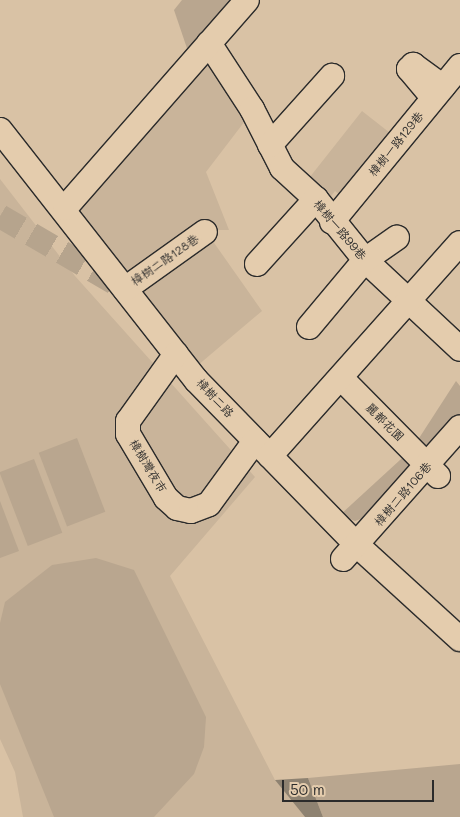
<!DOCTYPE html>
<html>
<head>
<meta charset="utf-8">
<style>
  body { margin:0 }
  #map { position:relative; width:460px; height:817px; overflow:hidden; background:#d9c2a5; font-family:Mali,"LXGW WenKai TC",sans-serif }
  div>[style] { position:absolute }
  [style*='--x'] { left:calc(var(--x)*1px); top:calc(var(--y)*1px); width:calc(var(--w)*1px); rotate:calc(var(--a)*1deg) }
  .built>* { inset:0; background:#c9b49a }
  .green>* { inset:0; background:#b9a68f; transform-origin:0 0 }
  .water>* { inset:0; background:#8e8271 }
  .minor-tunnel>* { height:24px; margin-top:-12px; transform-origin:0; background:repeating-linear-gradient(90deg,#b6a48d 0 24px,transparent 0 36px) }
  .roads { filter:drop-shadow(1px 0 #2b2b2b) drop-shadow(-1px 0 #2b2b2b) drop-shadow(0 1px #2b2b2b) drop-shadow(0 -1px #2b2b2b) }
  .minor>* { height:24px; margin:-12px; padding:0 12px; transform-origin:12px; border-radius:12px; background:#e4ccad }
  span { translate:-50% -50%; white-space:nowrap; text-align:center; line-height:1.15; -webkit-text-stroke:4px #e4ccad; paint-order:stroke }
  .street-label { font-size:12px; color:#2b2b2b }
  .scale { position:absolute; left:282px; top:780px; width:152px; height:22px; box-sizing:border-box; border:2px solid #2b2b2b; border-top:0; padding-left:6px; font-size:15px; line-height:18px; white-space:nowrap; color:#2b2b2b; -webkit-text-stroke:4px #e4ccad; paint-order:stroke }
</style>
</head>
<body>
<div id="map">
  <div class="built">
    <div style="clip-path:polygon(209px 57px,248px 117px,206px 172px,229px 230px,205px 230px,262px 311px,197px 366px,76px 208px)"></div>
    <div style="clip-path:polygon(362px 111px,399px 140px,349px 202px,335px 191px,322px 208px,302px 187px)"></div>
    <div style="clip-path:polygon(0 179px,75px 276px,255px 477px,170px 576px,275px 780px,305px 817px,23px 817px,15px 772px,0 739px)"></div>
  </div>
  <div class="green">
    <div style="clip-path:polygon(182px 0,247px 0,192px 63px,174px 10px)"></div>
    <div style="clip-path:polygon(456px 381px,460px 386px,460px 414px,369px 516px,355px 521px,340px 515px,412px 449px)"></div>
    <div style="left:77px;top:438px;width:79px;height:41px;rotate:69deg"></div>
    <div style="left:34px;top:459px;width:79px;height:37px;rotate:69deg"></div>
    <div style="clip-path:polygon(0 501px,19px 551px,0 558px)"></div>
    <div style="clip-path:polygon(96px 558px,134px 570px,206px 717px,204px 747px,194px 774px,154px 817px,54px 817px,0 684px,0 623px,5px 602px,52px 565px)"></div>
    <div style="clip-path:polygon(460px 764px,460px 817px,323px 817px,308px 778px)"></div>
  </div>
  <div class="water">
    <div style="clip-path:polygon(308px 778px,323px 817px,305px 817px,275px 780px)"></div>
  </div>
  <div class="minor-tunnel">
    <div style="--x:0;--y:216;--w:145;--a:30.3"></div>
  </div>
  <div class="roads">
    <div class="minor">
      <div style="--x:209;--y:43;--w:79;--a:56.9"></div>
      <div style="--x:252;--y:109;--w:66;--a:63"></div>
      <div style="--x:282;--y:168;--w:46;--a:42.4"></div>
      <div style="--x:316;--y:199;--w:78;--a:51.2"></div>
      <div style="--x:365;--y:260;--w:130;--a:43.1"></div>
      <div style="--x:431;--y:95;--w:34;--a:-130"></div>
      <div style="--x:409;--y:69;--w:6;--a:-45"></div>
      <div style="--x:413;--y:65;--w:37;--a:36"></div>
      <div style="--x:0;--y:130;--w:318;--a:51.9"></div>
      <div style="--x:196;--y:380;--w:232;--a:45.7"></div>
      <div style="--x:358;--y:546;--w:138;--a:42.4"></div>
      <div style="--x:270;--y:145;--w:93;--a:-48.1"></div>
      <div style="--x:65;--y:208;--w:276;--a:-48.8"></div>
      <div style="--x:332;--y:222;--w:202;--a:-50.6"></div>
      <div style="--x:257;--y:264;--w:88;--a:-47.8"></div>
      <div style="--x:125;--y:289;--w:98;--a:-35.5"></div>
      <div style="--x:309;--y:327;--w:87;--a:-50.1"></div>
      <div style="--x:365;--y:260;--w:39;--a:-35"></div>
      <div style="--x:176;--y:354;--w:82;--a:125.6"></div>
      <div style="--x:128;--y:421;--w:13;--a:90"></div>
      <div style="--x:128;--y:434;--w:74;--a:59.3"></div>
      <div style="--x:166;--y:498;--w:15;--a:42"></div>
      <div style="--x:177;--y:508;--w:14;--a:12"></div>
      <div style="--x:191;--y:511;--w:19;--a:-21"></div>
      <div style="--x:209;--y:504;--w:78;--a:-53.9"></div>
      <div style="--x:341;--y:378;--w:138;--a:45.3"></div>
      <div style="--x:270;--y:456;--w:285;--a:-48.3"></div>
      <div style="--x:343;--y:559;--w:176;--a:-48.4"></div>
    </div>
  </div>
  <div class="street-label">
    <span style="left:396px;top:144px;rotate:-51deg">樟樹一路129巷</span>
    <span style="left:340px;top:230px;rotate:50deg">樟樹一路99巷</span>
    <span style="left:165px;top:260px;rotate:-35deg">樟樹二路128巷</span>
    <span style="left:215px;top:398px;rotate:47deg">樟樹二路</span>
    <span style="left:385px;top:422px;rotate:45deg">麗都花園</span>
    <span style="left:148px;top:466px;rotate:59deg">樟樹灣夜市</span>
    <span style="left:403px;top:494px;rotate:-49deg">樟樹二路106巷</span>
  </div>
  <div class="scale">50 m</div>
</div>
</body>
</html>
